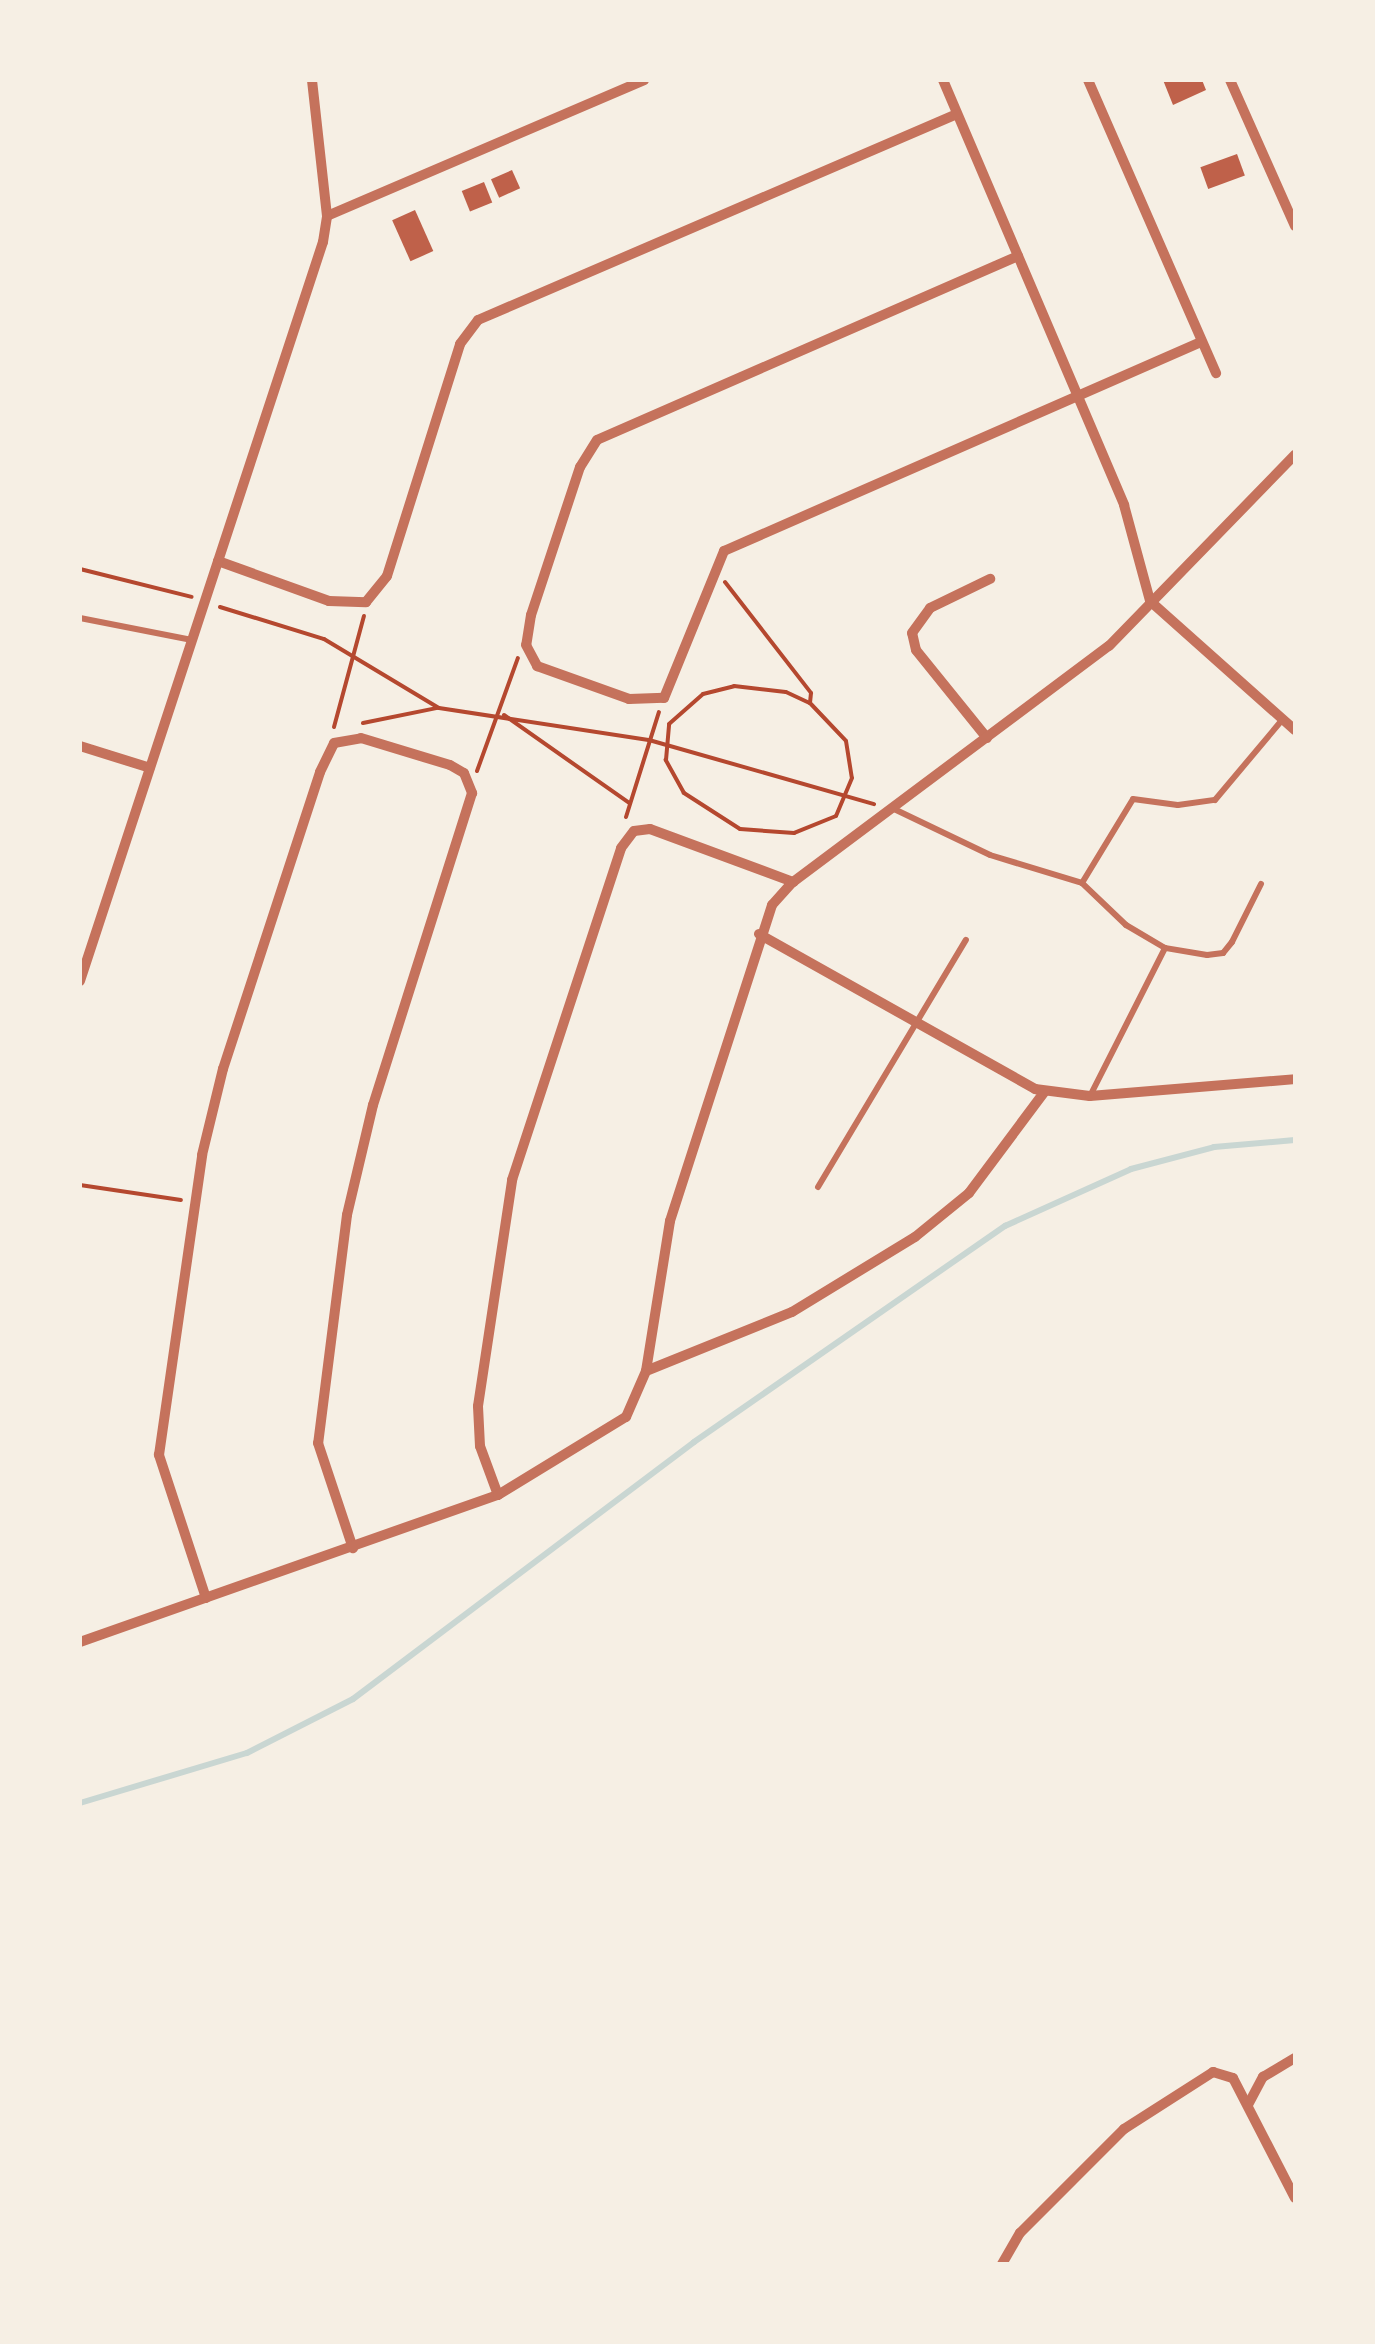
<!DOCTYPE html>
<html>
<head>
<meta charset="utf-8">
<style>
  body { margin:0 }
  #map { position:relative; width:1375px; height:2344px; overflow:hidden; background:#f6efe4; font-family:"IBM Plex Serif",serif }
  div>[style] { position:absolute }
  [style*='--x'] { left:calc(var(--x)*1px); top:calc(var(--y)*1px); width:calc(var(--w)*1px); rotate:calc(var(--a)*1deg) }
  .stream>* { height:6px; margin:-3px; padding:0 3px; transform-origin:3px; border-radius:3px; background:#c9d6d2 }
  .building>* { inset:0; background:#bf614a; transform-origin:0 0 }
  .path>* { height:4px; margin:-2px; padding:0 2px; transform-origin:2px; border-radius:2px; background:#b5482f }
  .service>* { height:6px; margin:-3px; padding:0 3px; transform-origin:3px; border-radius:3px; background:#c5725c }
  .minor>* { height:10px; margin:-5px; padding:0 5px; transform-origin:5px; border-radius:5px; background:#c5725c }
  span { translate:-50% -50%; white-space:nowrap; text-align:center; line-height:1.15; -webkit-text-stroke:10px #f6efe4; paint-order:stroke }
  .frame { position:absolute; inset:0; border:82px solid #f6efe4; pointer-events:none }
</style>
</head>
<body>
<div id="map">
  <div class="stream">
    <div style="--x:80;--y:1803;--w:174;--a:-16.7"></div>
    <div style="--x:247;--y:1753;--w:119;--a:-27"></div>
    <div style="--x:353;--y:1699;--w:427;--a:-37"></div>
    <div style="--x:694;--y:1442;--w:379;--a:-34.8"></div>
    <div style="--x:1005;--y:1226;--w:138;--a:-24.3"></div>
    <div style="--x:1131;--y:1169;--w:86;--a:-14.8"></div>
    <div style="--x:1214;--y:1147;--w:81;--a:-4.9"></div>
  </div>
  <div class="building">
    <div style="clip-path:polygon(1163px 80px,1202px 80px,1206px 90px,1173px 105px)"></div>
    <div style="left:1237px;top:154px;width:23px;height:39px;rotate:70deg"></div>
    <div style="left:512px;top:170px;width:20px;height:23px;rotate:66deg"></div>
    <div style="left:484px;top:182px;width:22px;height:24px;rotate:68deg"></div>
    <div style="left:415px;top:210px;width:45px;height:25px;rotate:66deg"></div>
  </div>
  <div class="path">
    <div style="--x:80;--y:569;--w:115;--a:14"></div>
    <div style="--x:725;--y:582;--w:140;--a:52.2"></div>
    <div style="--x:811;--y:693;--w:10;--a:96"></div>
    <div style="--x:220;--y:607;--w:109;--a:17.1"></div>
    <div style="--x:324;--y:639;--w:134;--a:31"></div>
    <div style="--x:439;--y:708;--w:212;--a:8.7"></div>
    <div style="--x:649;--y:740;--w:234;--a:15.9"></div>
    <div style="--x:734;--y:686;--w:52;--a:6.6"></div>
    <div style="--x:786;--y:692;--w:26;--a:25"></div>
    <div style="--x:810;--y:703;--w:52;--a:46.5"></div>
    <div style="--x:846;--y:741;--w:37;--a:81"></div>
    <div style="--x:852;--y:778;--w:41;--a:112.8"></div>
    <div style="--x:836;--y:816;--w:45;--a:158"></div>
    <div style="--x:794;--y:833;--w:54;--a:-175.8"></div>
    <div style="--x:740;--y:829;--w:67;--a:-147.3"></div>
    <div style="--x:684;--y:793;--w:38;--a:-119"></div>
    <div style="--x:666;--y:760;--w:36;--a:-85"></div>
    <div style="--x:669;--y:724;--w:45;--a:-41.4"></div>
    <div style="--x:703;--y:694;--w:32;--a:-14"></div>
    <div style="--x:504;--y:715;--w:153;--a:35.1"></div>
    <div style="--x:363;--y:723;--w:76;--a:-11.5"></div>
    <div style="--x:334;--y:727;--w:115;--a:-74.9"></div>
    <div style="--x:477;--y:771;--w:120;--a:-70.1"></div>
    <div style="--x:626;--y:817;--w:110;--a:-72.6"></div>
    <div style="--x:80;--y:1185;--w:102;--a:8.4"></div>
  </div>
  <div class="service">
    <div style="--x:80;--y:618;--w:114;--a:11.1"></div>
    <div style="--x:894;--y:809;--w:106;--a:25.6"></div>
    <div style="--x:990;--y:855;--w:96;--a:16.9"></div>
    <div style="--x:1261;--y:884;--w:65;--a:116.6"></div>
    <div style="--x:1232;--y:942;--w:14;--a:129"></div>
    <div style="--x:1223;--y:953;--w:16;--a:173"></div>
    <div style="--x:1207;--y:955;--w:43;--a:-170.5"></div>
    <div style="--x:1165;--y:948;--w:45;--a:-149.5"></div>
    <div style="--x:1126;--y:925;--w:61;--a:-136.3"></div>
    <div style="--x:1082;--y:883;--w:98;--a:-58.7"></div>
    <div style="--x:1133;--y:799;--w:45;--a:7.6"></div>
    <div style="--x:1178;--y:805;--w:37;--a:-8"></div>
    <div style="--x:1215;--y:800;--w:106;--a:-50"></div>
    <div style="--x:1090;--y:1096;--w:166;--a:-63.1"></div>
    <div style="--x:818;--y:1187;--w:288;--a:-59.1"></div>
  </div>
  <div class="minor">
    <div style="--x:943;--y:80;--w:462;--a:66.9"></div>
    <div style="--x:1124;--y:505;--w:99;--a:74.8"></div>
    <div style="--x:1088;--y:80;--w:320;--a:66.4"></div>
    <div style="--x:1230;--y:80;--w:160;--a:66"></div>
    <div style="--x:327;--y:216;--w:345;--a:-23.2"></div>
    <div style="--x:1018;--y:256;--w:459;--a:156.4"></div>
    <div style="--x:597;--y:440;--w:32;--a:122"></div>
    <div style="--x:580;--y:467;--w:156;--a:108.3"></div>
    <div style="--x:531;--y:615;--w:30;--a:99"></div>
    <div style="--x:526;--y:645;--w:24;--a:62"></div>
    <div style="--x:537;--y:666;--w:98;--a:19.7"></div>
    <div style="--x:629;--y:699;--w:35;--a:-2"></div>
    <div style="--x:664;--y:698;--w:159;--a:-67.8"></div>
    <div style="--x:724;--y:551;--w:521;--a:-23.66"></div>
    <div style="--x:218;--y:561;--w:118;--a:19.8"></div>
    <div style="--x:329;--y:601;--w:37;--a:2"></div>
    <div style="--x:366;--y:602;--w:33;--a:-51"></div>
    <div style="--x:387;--y:576;--w:243;--a:-72.5"></div>
    <div style="--x:460;--y:344;--w:30;--a:-53"></div>
    <div style="--x:478;--y:320;--w:521;--a:-23.27"></div>
    <div style="--x:1150;--y:601;--w:194;--a:41.7"></div>
    <div style="--x:987;--y:738;--w:113;--a:-128.9"></div>
    <div style="--x:916;--y:650;--w:17;--a:-103"></div>
    <div style="--x:912;--y:633;--w:31;--a:-54"></div>
    <div style="--x:930;--y:608;--w:67;--a:-25.8"></div>
    <div style="--x:80;--y:746;--w:73;--a:17.4"></div>
    <div style="--x:759;--y:934;--w:317;--a:29.3"></div>
    <div style="--x:1035;--y:1089;--w:55;--a:7.3"></div>
    <div style="--x:1090;--y:1096;--w:206;--a:-4.7"></div>
    <div style="--x:80;--y:981;--w:778;--a:-71.8"></div>
    <div style="--x:323;--y:242;--w:26;--a:-81"></div>
    <div style="--x:327;--y:216;--w:137;--a:-96.3"></div>
    <div style="--x:646;--y:1371;--w:157;--a:-22"></div>
    <div style="--x:792;--y:1312;--w:144;--a:-31.4"></div>
    <div style="--x:915;--y:1237;--w:70;--a:-39.2"></div>
    <div style="--x:969;--y:1193;--w:127;--a:-53.3"></div>
    <div style="--x:498;--y:1495;--w:52;--a:-110.2"></div>
    <div style="--x:480;--y:1446;--w:40;--a:-92.9"></div>
    <div style="--x:478;--y:1406;--w:229;--a:-81.4"></div>
    <div style="--x:512;--y:1180;--w:349;--a:-71.8"></div>
    <div style="--x:621;--y:848;--w:21;--a:-53"></div>
    <div style="--x:634;--y:831;--w:16;--a:-7"></div>
    <div style="--x:650;--y:829;--w:153;--a:20.3"></div>
    <div style="--x:206;--y:1598;--w:151;--a:-108.2"></div>
    <div style="--x:159;--y:1455;--w:303;--a:-81.8"></div>
    <div style="--x:202;--y:1155;--w:89;--a:-76.3"></div>
    <div style="--x:223;--y:1069;--w:312;--a:-71.9"></div>
    <div style="--x:320;--y:772;--w:32;--a:-64"></div>
    <div style="--x:334;--y:743;--w:27;--a:-10"></div>
    <div style="--x:361;--y:738;--w:93;--a:16.9"></div>
    <div style="--x:450;--y:765;--w:16;--a:30"></div>
    <div style="--x:464;--y:773;--w:22;--a:68"></div>
    <div style="--x:472;--y:793;--w:327;--a:107.6"></div>
    <div style="--x:373;--y:1105;--w:113;--a:103.3"></div>
    <div style="--x:347;--y:1215;--w:230;--a:97.2"></div>
    <div style="--x:318;--y:1443;--w:111;--a:71.6"></div>
    <div style="--x:80;--y:1642;--w:443;--a:-19.4"></div>
    <div style="--x:498;--y:1495;--w:150;--a:-31.4"></div>
    <div style="--x:626;--y:1417;--w:50;--a:-66.5"></div>
    <div style="--x:646;--y:1371;--w:152;--a:-80.9"></div>
    <div style="--x:670;--y:1221;--w:332;--a:-72.1"></div>
    <div style="--x:772;--y:905;--w:31;--a:-48"></div>
    <div style="--x:793;--y:882;--w:394;--a:-36.8"></div>
    <div style="--x:1109;--y:646;--w:267;--a:-45.8"></div>
    <div style="--x:1249;--y:2103;--w:30;--a:-62"></div>
    <div style="--x:1263;--y:2077;--w:37;--a:-31"></div>
    <div style="--x:1002;--y:2264;--w:36;--a:-60"></div>
    <div style="--x:1020;--y:2233;--w:147;--a:-45"></div>
    <div style="--x:1124;--y:2129;--w:106;--a:-32.6"></div>
    <div style="--x:1213;--y:2072;--w:21;--a:17"></div>
    <div style="--x:1233;--y:2078;--w:135;--a:62.7"></div>
  </div>
  <div class="frame"></div>
</div>
</body>
</html>
